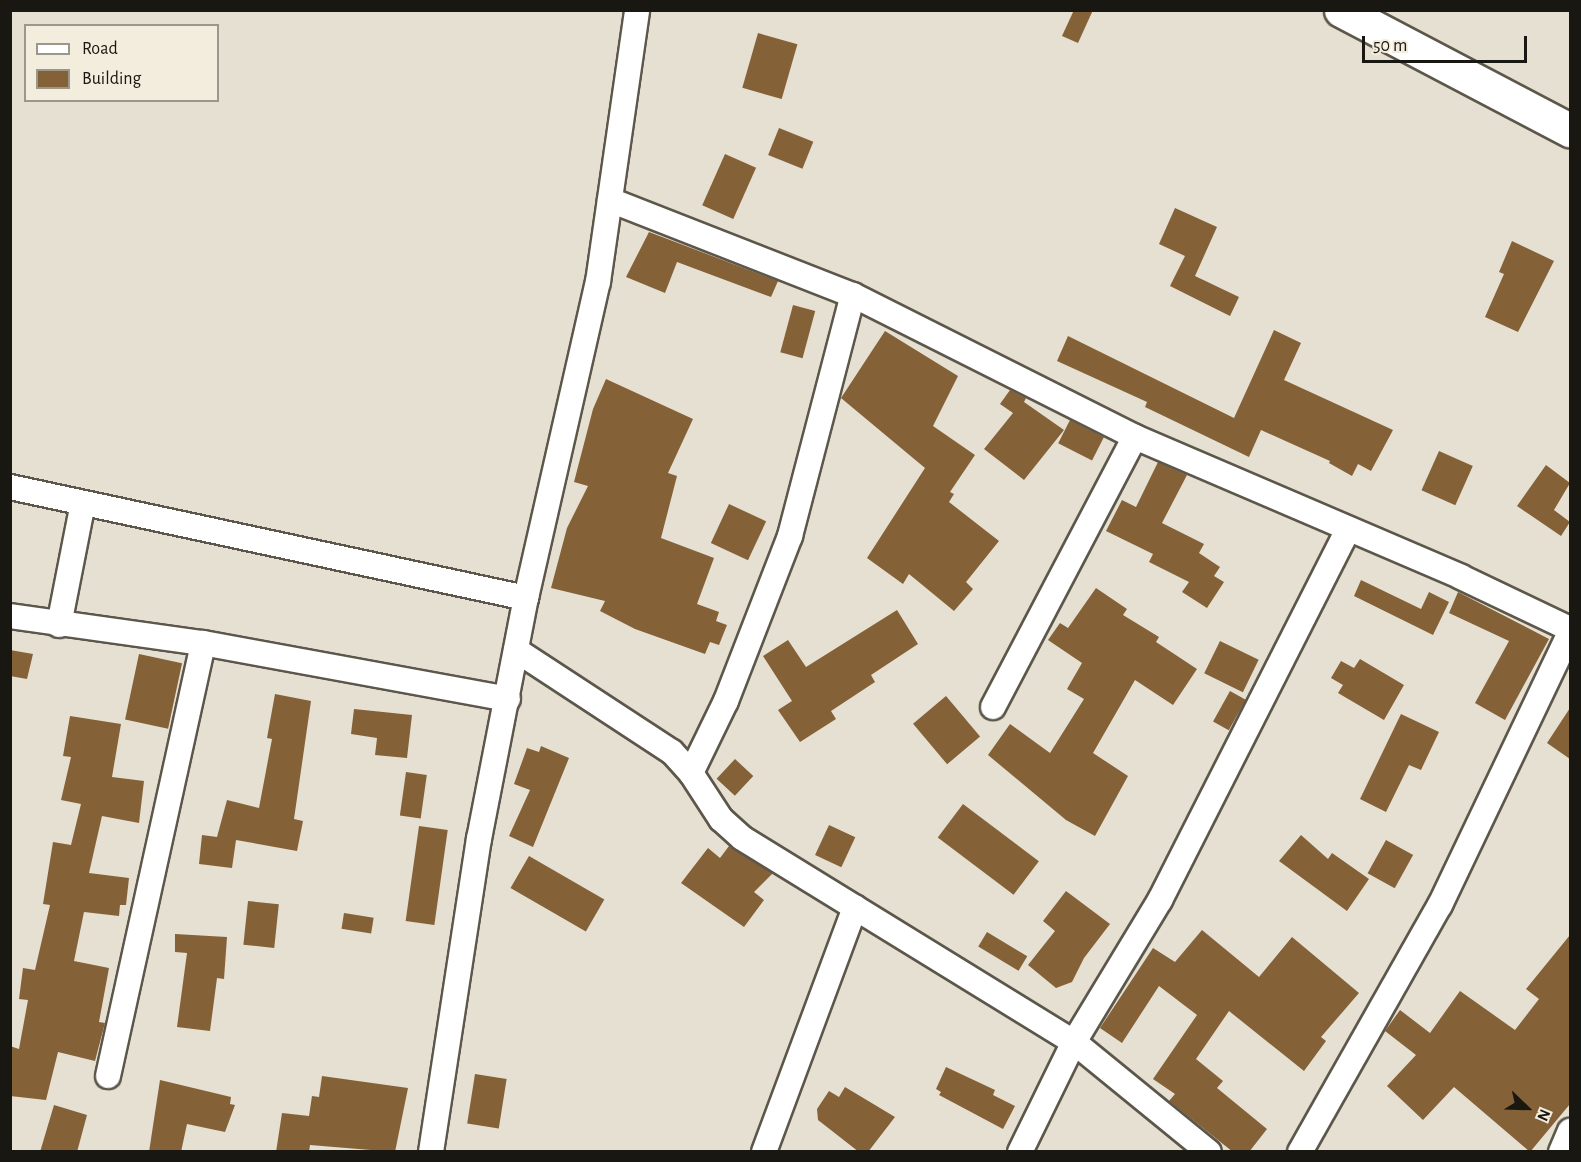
<!DOCTYPE html>
<html>
<head>
<meta charset="utf-8">
<style>
  body { margin:0 }
  #map { position:relative; width:1581px; height:1162px; overflow:hidden; background:#e5e0d1; font-family:"Alegreya Sans",sans-serif }
  div>[style] { position:absolute }
  [style*='--x'] { left:calc(var(--x)*1px); top:calc(var(--y)*1px); width:calc(var(--w)*1px); rotate:calc(var(--a)*1deg) }
  .building>* { inset:0; background:#856138; transform-origin:0 0 }
  .roads { filter:drop-shadow(2px 0 #5c574a) drop-shadow(-2px 0 #5c574a) drop-shadow(0 2px #5c574a) drop-shadow(0 -2px #5c574a) }
  .minor>* { height:24px; margin:-12px; padding:0 12px; transform-origin:12px; border-radius:12px; background:#fff }
  .trunk>* { height:33px; margin:-16.5px; padding:0 16.5px; transform-origin:16.5px; border-radius:16.5px; background:#fff }
  span { translate:-50% -50%; white-space:nowrap; text-align:center; line-height:1.15; -webkit-text-stroke:4.5px #f3edde; paint-order:stroke }
  .frame { position:absolute; inset:0; border:12px solid #191711; pointer-events:none }
  .legend { position:absolute; left:24px; top:24px; width:195px; height:78px; box-sizing:border-box; background:#f3edde; border:2px solid #9c978c; margin:0; padding:8px 10px; list-style:none; font-size:18px; color:#191711 }
  .legend li { display:flex; align-items:center; gap:12px; height:30px }
  .legend b { width:30px; border:2px solid #9c978c }
  .north { position:absolute; left:1497px; top:1078px; width:60px; height:60px; -webkit-text-stroke:4px #f3edde; paint-order:stroke; rotate:113deg; font-size:16px; font-weight:700; line-height:24px; text-align:center; color:#191711 }
  .north::after { content:''; display:block; margin:auto; width:21px; height:27px; background:#191711; clip-path:polygon(50% 0,100% 100%,50% 72%,0 100%) }
  .scale { position:absolute; left:1362px; top:36px; width:165px; height:27px; box-sizing:border-box; border:3px solid #191711; border-top:0; padding-left:8px; font-size:18px; line-height:21px; white-space:nowrap; color:#191711; -webkit-text-stroke:4px #f3edde; paint-order:stroke }
</style>
</head>
<body>
<div id="map">
  <div class="building">
    <div style="clip-path:polygon(1074px 10px,1093px 10px,1078px 43px,1062px 36px)"></div>
    <div style="left:758px;top:33px;width:41px;height:57px;rotate:16deg"></div>
    <div style="left:779px;top:128px;width:37px;height:29px;rotate:22deg"></div>
    <div style="left:725px;top:154px;width:34px;height:56px;rotate:24deg"></div>
    <div style="clip-path:polygon(1175px 208px,1217px 227px,1195px 276px,1239px 297px,1230px 316px,1170px 286px,1185px 256px,1159px 244px)"></div>
    <div style="clip-path:polygon(649px 232px,778px 281px,771px 297px,677px 262px,665px 293px,626px 277px)"></div>
    <div style="clip-path:polygon(1512px 241px,1554px 261px,1518px 332px,1485px 317px,1504px 274px,1499px 272px)"></div>
    <div style="left:793px;top:305px;width:23px;height:49px;rotate:15deg"></div>
    <div style="clip-path:polygon(1274px 330px,1301px 343px,1284px 380px,1393px 430px,1371px 471px,1358px 464px,1352px 476px,1329px 463px,1330px 461px,1261px 430px,1249px 457px,1145px 407px,1147px 402px,1057px 361px,1068px 336px,1234px 418px)"></div>
    <div style="clip-path:polygon(885px 331px,958px 376px,933px 426px,975px 455px,950px 492px,954px 494px,949px 502px,999px 541px,966px 582px,973px 589px,954px 611px,909px 574px,903px 584px,867px 558px,925px 468px,841px 398px)"></div>
    <div style="clip-path:polygon(606px 379px,693px 419px,668px 473px,677px 476px,661px 538px,714px 558px,697px 604px,719px 612px,716px 621px,727px 625px,719px 645px,710px 642px,705px 654px,635px 629px,600px 611px,605px 601px,551px 588px,567px 528px,588px 486px,574px 482px,593px 409px)"></div>
    <div style="clip-path:polygon(1010px 390px,1026px 398px,1024px 402px,1064px 430px,1024px 480px,984px 449px,1013px 413px,1000px 404px)"></div>
    <div style="left:1070px;top:420px;width:38px;height:26px;rotate:27deg"></div>
    <div style="left:1439px;top:451px;width:37px;height:43px;rotate:24deg"></div>
    <div style="clip-path:polygon(1158px 462px,1187px 475px,1162px 523px,1204px 544px,1199px 553px,1220px 567px,1214px 576px,1224px 582px,1207px 608px,1182px 592px,1189px 582px,1149px 562px,1153px 554px,1106px 531px,1122px 500px,1136px 507px)"></div>
    <div style="clip-path:polygon(1546px 465px,1570px 483px,1554px 510px,1570px 522px,1561px 536px,1517px 506px)"></div>
    <div style="left:729px;top:504px;width:41px;height:43px;rotate:25deg"></div>
    <div style="clip-path:polygon(1361px 580px,1421px 609px,1429px 592px,1449px 602px,1433px 635px,1354px 596px)"></div>
    <div style="clip-path:polygon(1096px 588px,1127px 609px,1123px 615px,1159px 637px,1156px 642px,1197px 669px,1173px 705px,1135px 680px,1093px 753px,1128px 776px,1095px 836px,1066px 820px,988px 755px,1010px 724px,1050px 753px,1084px 699px,1067px 689px,1082px 663px,1048px 640px,1060px 623px,1068px 628px)"></div>
    <div style="clip-path:polygon(1458px 592px,1549px 639px,1505px 720px,1475px 703px,1509px 641px,1449px 613px)"></div>
    <div style="clip-path:polygon(897px 610px,918px 644px,871px 675px,875px 682px,831px 711px,836px 719px,800px 742px,778px 710px,792px 701px,763px 656px,788px 640px,806px 667px)"></div>
    <div style="left:1220px;top:641px;width:43px;height:36px;rotate:26deg"></div>
    <div style="clip-path:polygon(10px 650px,33px 654px,27px 679px,10px 676px)"></div>
    <div style="left:139px;top:654px;width:44px;height:67px;rotate:12deg"></div>
    <div style="clip-path:polygon(1360px 659px,1404px 685px,1384px 720px,1338px 693px,1343px 685px,1331px 678px,1341px 661px,1354px 668px)"></div>
    <div style="left:1230px;top:691px;width:18px;height:35px;rotate:29deg"></div>
    <div style="clip-path:polygon(275px 694px,311px 701px,294px 819px,303px 821px,297px 851px,236px 840px,232px 868px,199px 864px,202px 835px,217px 837px,227px 800px,259px 808px,272px 739px,267px 738px)"></div>
    <div style="left:946px;top:696px;width:53px;height:43px;rotate:50deg"></div>
    <div style="clip-path:polygon(1570px 708px,1570px 759px,1547px 743px)"></div>
    <div style="clip-path:polygon(354px 709px,412px 715px,407px 758px,375px 755px,377px 738px,351px 734px)"></div>
    <div style="clip-path:polygon(1401px 714px,1439px 732px,1421px 770px,1409px 765px,1386px 812px,1360px 799px)"></div>
    <div style="clip-path:polygon(70px 716px,121px 724px,112px 777px,144px 781px,139px 823px,102px 816px,89px 873px,129px 878px,126px 905px,120px 905px,119px 916px,84px 912px,74px 961px,109px 968px,99px 1022px,105px 1023px,95px 1061px,58px 1052px,46px 1100px,10px 1096px,10px 1046px,19px 1049px,28px 1000px,19px 999px,23px 968px,35px 970px,50px 905px,43px 904px,53px 842px,71px 845px,81px 804px,61px 800px,71px 757px,63px 756px)"></div>
    <div style="clip-path:polygon(541px 746px,569px 758px,533px 847px,509px 836px,530px 790px,514px 784px,527px 748px,539px 752px)"></div>
    <div style="left:735px;top:759px;width:25px;height:27px;rotate:43deg"></div>
    <div style="left:406px;top:772px;width:21px;height:44px;rotate:8deg"></div>
    <div style="left:963px;top:804px;width:95px;height:42px;rotate:37deg"></div>
    <div style="left:829px;top:825px;width:29px;height:33px;rotate:25deg"></div>
    <div style="left:419px;top:826px;width:29px;height:96px;rotate:8deg"></div>
    <div style="clip-path:polygon(1301px 835px,1328px 859px,1332px 853px,1369px 879px,1347px 911px,1279px 861px)"></div>
    <div style="left:1386px;top:840px;width:31px;height:38px;rotate:29deg"></div>
    <div style="clip-path:polygon(729px 846px,773px 873px,754px 892px,764px 900px,744px 927px,681px 883px,708px 848px,720px 858px)"></div>
    <div style="left:529px;top:856px;width:87px;height:37px;rotate:30deg"></div>
    <div style="clip-path:polygon(1066px 891px,1110px 924px,1084px 958px,1072px 982px,1056px 988px,1028px 965px,1055px 931px,1043px 921px)"></div>
    <div style="left:248px;top:901px;width:31px;height:44px;rotate:6deg"></div>
    <div style="left:344px;top:913px;width:30px;height:16px;rotate:9deg"></div>
    <div style="clip-path:polygon(1202px 930px,1259px 977px,1292px 937px,1359px 993px,1321px 1037px,1326px 1041px,1304px 1071px,1229px 1011px,1196px 1059px,1223px 1081px,1217px 1088px,1267px 1129px,1249px 1152px,1233px 1152px,1169px 1101px,1175px 1094px,1153px 1079px,1197px 1015px,1159px 986px,1122px 1043px,1100px 1028px,1153px 948px,1175px 962px)"></div>
    <div style="left:987px;top:932px;width:47px;height:17px;rotate:31deg"></div>
    <div style="clip-path:polygon(175px 934px,227px 937px,224px 979px,217px 978px,210px 1031px,177px 1027px,187px 953px,175px 952px)"></div>
    <div style="clip-path:polygon(1570px 935px,1570px 1104px,1530px 1152px,1454px 1087px,1423px 1120px,1387px 1086px,1416px 1055px,1385px 1031px,1400px 1010px,1430px 1033px,1460px 991px,1515px 1030px,1539px 999px,1526px 989px)"></div>
    <div style="clip-path:polygon(946px 1067px,995px 1090px,993px 1095px,1015px 1106px,1003px 1129px,939px 1095px,941px 1092px,936px 1089px)"></div>
    <div style="left:475px;top:1074px;width:32px;height:50px;rotate:9deg"></div>
    <div style="clip-path:polygon(322px 1076px,408px 1088px,395px 1152px,310px 1145px,309px 1152px,276px 1152px,282px 1113px,309px 1116px,312px 1096px,319px 1097px)"></div>
    <div style="clip-path:polygon(160px 1080px,231px 1097px,230px 1104px,235px 1105px,225px 1132px,187px 1124px,181px 1152px,149px 1152px)"></div>
    <div style="clip-path:polygon(845px 1087px,895px 1117px,868px 1152px,859px 1152px,818px 1120px,817px 1109px,829px 1091px,839px 1097px)"></div>
    <div style="clip-path:polygon(54px 1105px,87px 1115px,77px 1152px,40px 1152px)"></div>
  </div>
  <div class="roads">
    <div class="minor">
      <div style="--x:610;--y:200;--w:261;--a:21.4"></div>
      <div style="--x:853;--y:295;--w:316;--a:26.7"></div>
      <div style="--x:1135;--y:437;--w:355;--a:23.2"></div>
      <div style="--x:1461;--y:577;--w:121;--a:25.5"></div>
      <div style="--x:10;--y:487;--w:528;--a:12.14"></div>
      <div style="--x:10;--y:616;--w:195;--a:8"></div>
      <div style="--x:203;--y:643;--w:310;--a:10.4"></div>
      <div style="--x:59;--y:625;--w:124;--a:-78.9"></div>
      <div style="--x:516;--y:650;--w:186;--a:33.2"></div>
      <div style="--x:672;--y:752;--w:28;--a:48"></div>
      <div style="--x:691;--y:773;--w:55;--a:56.9"></div>
      <div style="--x:721;--y:819;--w:28;--a:42"></div>
      <div style="--x:742;--y:838;--w:390;--a:31.6"></div>
      <div style="--x:1074;--y:1042;--w:174;--a:39.2"></div>
      <div style="--x:993;--y:707;--w:305;--a:-62.3"></div>
      <div style="--x:691;--y:773;--w:80;--a:-64.1"></div>
      <div style="--x:726;--y:701;--w:177;--a:-68.8"></div>
      <div style="--x:790;--y:536;--w:249;--a:-75.4"></div>
      <div style="--x:108;--y:1076;--w:443;--a:-77.6"></div>
      <div style="--x:431;--y:1152;--w:317;--a:-81.3"></div>
      <div style="--x:479;--y:839;--w:246;--a:-79"></div>
      <div style="--x:526;--y:598;--w:324;--a:-77.2"></div>
      <div style="--x:598;--y:282;--w:275;--a:-81.8"></div>
      <div style="--x:764;--y:1152;--w:261;--a:-69.6"></div>
      <div style="--x:1020;--y:1152;--w:123;--a:-63.9"></div>
      <div style="--x:1074;--y:1042;--w:166;--a:-58.8"></div>
      <div style="--x:1160;--y:900;--w:415;--a:-63.1"></div>
      <div style="--x:1300;--y:1152;--w:284;--a:-60.5"></div>
      <div style="--x:1440;--y:905;--w:302;--a:-64.5"></div>
      <div style="--x:1561;--y:1152;--w:23;--a:-67"></div>
    </div>
    <div class="trunk">
      <div style="--x:1341;--y:10;--w:259;--a:27.7"></div>
    </div>
  </div>
  <div class="frame"></div>
  <ul class="legend">
  <li><b style="height:8px;background:#fff"></b>Road</li>
  <li><b style="height:16px;background:#856138"></b>Building</li>
  </ul>
  <div class="north">N</div>
  <div class="scale">50 m</div>
</div>
</body>
</html>
